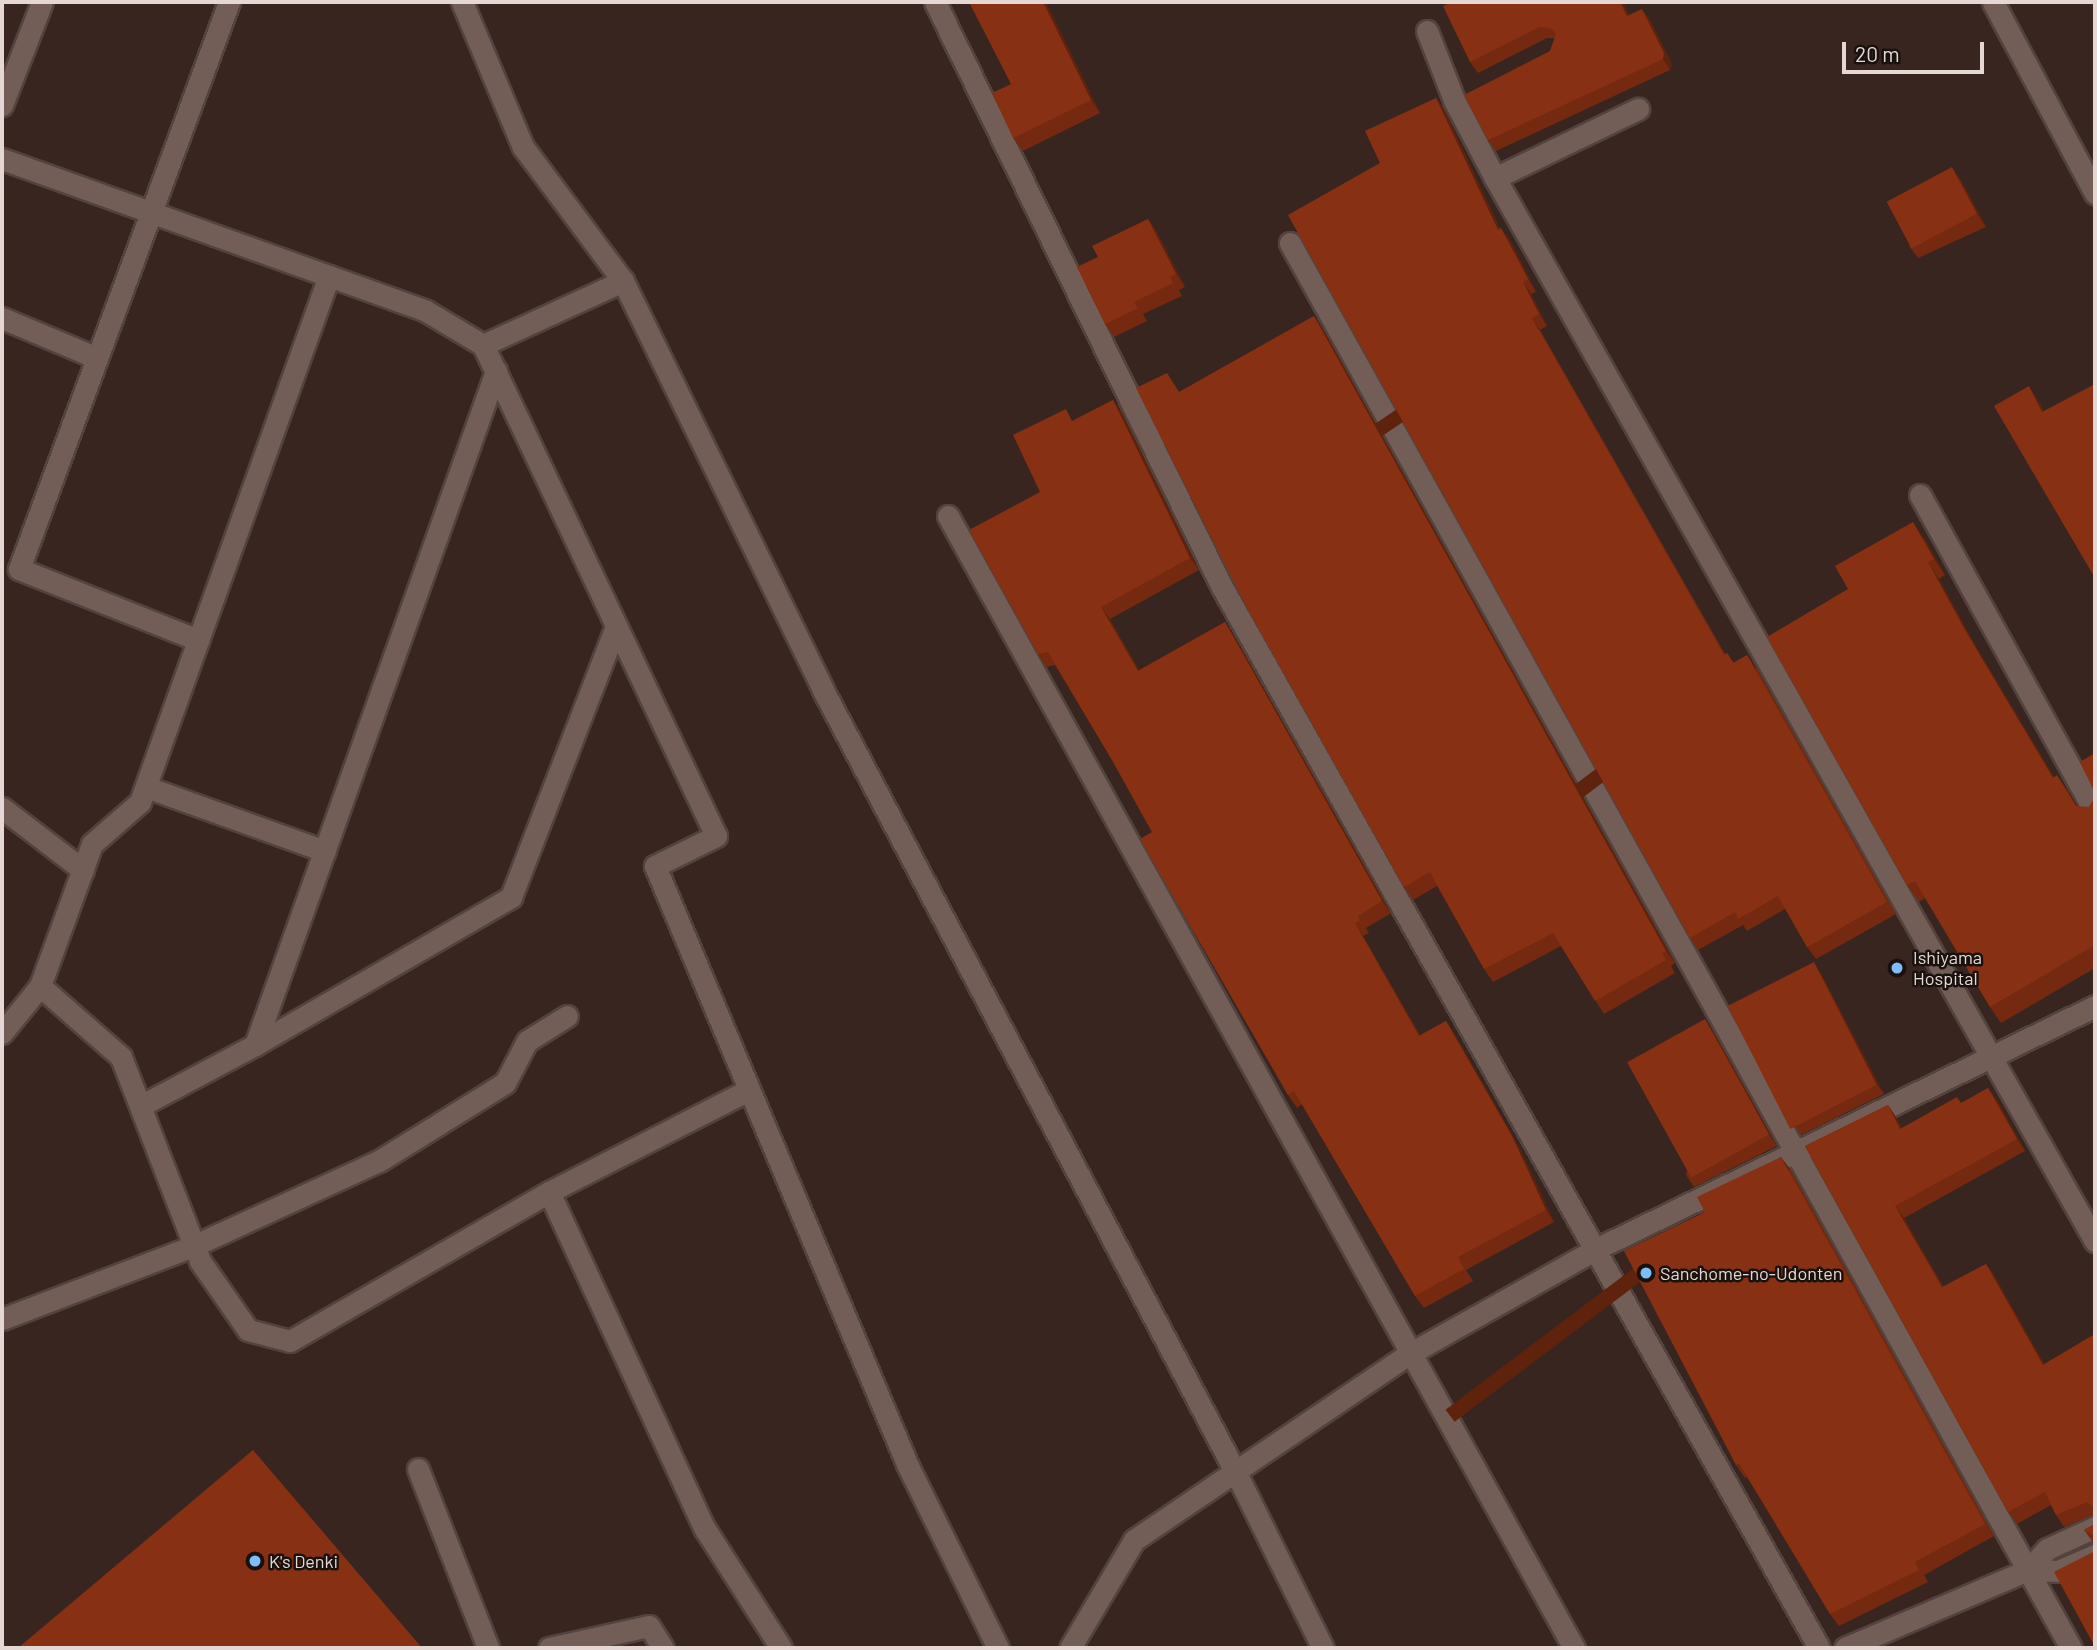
<!DOCTYPE html>
<html>
<head>
<meta charset="utf-8">
<style>
  body { margin:0 }
  #map { position:relative; width:2097px; height:1650px; overflow:hidden; background:#382520; font-family:Barlow,sans-serif }
  div>[style] { position:absolute }
  [style*='--x'] { left:calc(var(--x)*1px); top:calc(var(--y)*1px); width:calc(var(--w)*1px); rotate:calc(var(--a)*1deg) }
  .stream>* { height:14px; margin:-7px; padding:0 7px; transform-origin:7px; border-radius:7px; background:#320400 }
  .roads { filter:drop-shadow(2px 0 #52433e) drop-shadow(-2px 0 #52433e) drop-shadow(0 2px #52433e) drop-shadow(0 -2px #52433e) }
  .lane>* { height:21px; margin:-10.5px; padding:0 10.5px; transform-origin:10.5px; border-radius:10.5px; background:#735d57 }
  .street>* { height:21px; margin:-10.5px; padding:0 10.5px; transform-origin:10.5px; border-radius:10.5px; background:#735d57 }
  .secondary>* { height:21px; margin:-10.5px; padding:0 10.5px; transform-origin:10.5px; border-radius:10.5px; background:#735d57 }
  .wall>* { inset:0; background:#752910 }
  .shaded-wall>* { inset:0; background:#5f220d; transform-origin:0 0 }
  .building>* { inset:0; background:#883013; transform-origin:0 0 }
  .dots>* { width:19px; height:19px; translate:-50% -50%; box-sizing:border-box; border:4px solid #19110e; border-radius:50% }
  span { translate:-50% -50%; white-space:nowrap; text-align:center; line-height:1.15; -webkit-text-stroke:5px #19110e; paint-order:stroke }
  .poi-label { font-size:18px; color:#e5d8d4 }
  .left { translate:0 -50%; text-align:left }
  .frame { position:absolute; inset:0; border:4px solid #e5d8d4; pointer-events:none }
  .scale { position:absolute; left:1842px; top:42px; width:142px; height:32px; box-sizing:border-box; border:4px solid #e5d8d4; border-top:0; padding-left:9px; font-size:21px; line-height:24px; white-space:nowrap; color:#e5d8d4; -webkit-text-stroke:5px #19110e; paint-order:stroke }
</style>
</head>
<body>
<div id="map">
  <div class="stream">
    <div style="--x:2058;--y:1556;--w:41;--a:-24.7"></div>
  </div>
  <div class="roads">
    <div class="lane">
      <div style="--x:1495;--y:178;--w:159;--a:-25.8"></div>
      <div style="--x:2;--y:318;--w:103;--a:22.8"></div>
      <div style="--x:19;--y:569;--w:193;--a:21.6"></div>
      <div style="--x:418;--y:1469;--w:192;--a:68.6"></div>
      <div style="--x:2028;--y:1570;--w:28;--a:-48"></div>
      <div style="--x:2047;--y:1549;--w:53;--a:-24.6"></div>
      <div style="--x:2028;--y:1570;--w:30;--a:2"></div>
      <div style="--x:2058;--y:1571;--w:40;--a:-23.4"></div>
    </div>
    <div class="street">
      <div style="--x:462;--y:2;--w:157;--a:67.2"></div>
      <div style="--x:523;--y:147;--w:167;--a:53.3"></div>
      <div style="--x:623;--y:281;--w:455;--a:63.9"></div>
      <div style="--x:823;--y:690;--w:885;--a:62.19"></div>
      <div style="--x:1236;--y:1473;--w:195;--a:63.6"></div>
      <div style="--x:935;--y:2;--w:652;--a:63.87"></div>
      <div style="--x:1222;--y:587;--w:1217;--a:60.63"></div>
      <div style="--x:1993;--y:2;--w:217;--a:61.9"></div>
      <div style="--x:1427;--y:31;--w:74;--a:68.6"></div>
      <div style="--x:1454;--y:100;--w:88;--a:62.3"></div>
      <div style="--x:1495;--y:178;--w:1221;--a:60.56"></div>
      <div style="--x:2;--y:105;--w:110;--a:-68.8"></div>
      <div style="--x:2;--y:159;--w:450;--a:19.7"></div>
      <div style="--x:426;--y:311;--w:66;--a:30.8"></div>
      <div style="--x:483;--y:345;--w:154;--a:-24.6"></div>
      <div style="--x:1290;--y:243;--w:1607;--a:60.93"></div>
      <div style="--x:483;--y:345;--w:543;--a:64.61"></div>
      <div style="--x:716;--y:836;--w:68;--a:153.8"></div>
      <div style="--x:655;--y:866;--w:651;--a:67.14"></div>
      <div style="--x:908;--y:1466;--w:203;--a:63.7"></div>
      <div style="--x:1920;--y:495;--w:362;--a:61.1"></div>
      <div style="--x:948;--y:516;--w:1294;--a:61.06"></div>
      <div style="--x:19;--y:569;--w:605;--a:-69.68"></div>
      <div style="--x:146;--y:787;--w:190;--a:19.7"></div>
      <div style="--x:2;--y:808;--w:102;--a:37.4"></div>
      <div style="--x:40;--y:986;--w:108;--a:41.2"></div>
      <div style="--x:121;--y:1057;--w:219;--a:68.8"></div>
      <div style="--x:200;--y:1261;--w:84;--a:55.2"></div>
      <div style="--x:248;--y:1330;--w:43;--a:14.7"></div>
      <div style="--x:290;--y:1341;--w:299;--a:-29.9"></div>
      <div style="--x:549;--y:1192;--w:221;--a:-27.1"></div>
      <div style="--x:2;--y:1033;--w:60;--a:-51"></div>
      <div style="--x:40;--y:986;--w:151;--a:-69.9"></div>
      <div style="--x:92;--y:844;--w:64;--a:-41.2"></div>
      <div style="--x:140;--y:802;--w:559;--a:-70.24"></div>
      <div style="--x:255;--y:1045;--w:716;--a:-70.32"></div>
      <div style="--x:142;--y:1105;--w:128;--a:-28"></div>
      <div style="--x:255;--y:1045;--w:296;--a:-30"></div>
      <div style="--x:511;--y:897;--w:287;--a:-68.8"></div>
      <div style="--x:549;--y:1192;--w:371;--a:65.2"></div>
      <div style="--x:705;--y:1529;--w:141;--a:57.4"></div>
      <div style="--x:2;--y:1319;--w:204;--a:-20.9"></div>
      <div style="--x:193;--y:1246;--w:205;--a:-24.6"></div>
      <div style="--x:379;--y:1161;--w:148;--a:-31.8"></div>
      <div style="--x:505;--y:1083;--w:47;--a:-62.4"></div>
      <div style="--x:527;--y:1041;--w:47;--a:-32"></div>
      <div style="--x:549;--y:1648;--w:102;--a:-12.4"></div>
      <div style="--x:649;--y:1626;--w:26;--a:58"></div>
      <div style="--x:1845;--y:1648;--w:199;--a:-23.1"></div>
    </div>
    <div class="secondary">
      <div style="--x:1070;--y:1648;--w:126;--a:-59.3"></div>
      <div style="--x:1134;--y:1540;--w:332;--a:-34.1"></div>
      <div style="--x:1409;--y:1354;--w:214;--a:-29.3"></div>
      <div style="--x:1596;--y:1249;--w:555;--a:-25.96"></div>
    </div>
  </div>
  <div class="wall">
    <div style="clip-path:polygon(1046px 2px,1100px 113px,1023px 151px,1013px 138px,1011px 84px)"></div>
    <div style="clip-path:polygon(1452px 2px,1623px 2px,1629px 15px,1650px 20px,1672px 64px,1670px 70px,1496px 151px,1488px 140px,1550px 51px,1555px 38px,1547px 38px,1478px 73px,1470px 62px)"></div>
    <div style="clip-path:polygon(1436px 98px,1445px 111px,1500px 229px,1510px 240px,1536px 292px,1531px 294px,1547px 326px,1540px 330px,1725px 654px,1727px 653px,1734px 663px,1747px 655px,1756px 667px,1896px 914px,1816px 959px,1807px 947px,1785px 909px,1747px 931px,1743px 925px,1698px 950px,1690px 938px,1380px 163px)"></div>
    <div style="clip-path:polygon(1961px 180px,1986px 227px,1918px 258px,1909px 246px)"></div>
    <div style="clip-path:polygon(1148px 219px,1157px 232px,1185px 287px,1179px 290px,1182px 296px,1143px 314px,1147px 321px,1114px 337px,1105px 324px,1098px 257px)"></div>
    <div style="clip-path:polygon(1314px 316px,1323px 329px,1675px 963px,1671px 966px,1675px 973px,1604px 1014px,1561px 946px,1493px 982px,1484px 969px,1437px 886px,1413px 900px,1404px 887px,1180px 392px)"></div>
    <div style="clip-path:polygon(1113px 400px,1122px 413px,1199px 570px,1110px 619px,1139px 670px,1225px 622px,1233px 634px,1391px 913px,1366px 928px,1369px 933px,1363px 936px,1420px 1035px,1446px 1021px,1454px 1033px,1520px 1149px,1554px 1222px,1466px 1270px,1473px 1281px,1424px 1308px,1415px 1296px,1302px 1104px,1297px 1108px,1288px 1095px,1152px 832px,1112px 760px,1055px 665px,1046px 667px,1038px 654px,1074px 420px)"></div>
    <div style="clip-path:polygon(1924px 538px,1945px 575px,1939px 579px,1976px 647px,2054px 777px,2069px 792px,2078px 807px,2089px 807px,2095px 797px,2095px 968px,2001px 1023px,1990px 1007px,1925px 898px,1919px 902px,1907px 885px,1848px 589px)"></div>
    <div style="clip-path:polygon(1820px 972px,1884px 1094px,1801px 1135px,1794px 1125px)"></div>
    <div style="clip-path:polygon(1713px 1031px,1777px 1146px,1694px 1187px,1686px 1175px)"></div>
    <div style="clip-path:polygon(1988px 1088px,1997px 1100px,2025px 1151px,1904px 1218px,1943px 1287px,1986px 1264px,1994px 1275px,2044px 1364px,2095px 1334px,2095px 1514px,2064px 1527px,2056px 1515px,2051px 1505px,2017px 1524px,2008px 1512px,1805px 1146px,1888px 1105px,1902px 1128px,1962px 1103px)"></div>
    <div style="clip-path:polygon(1790px 1169px,1994px 1536px,1924px 1575px,1928px 1582px,1839px 1626px,1830px 1614px,1747px 1477px,1745px 1478px,1736px 1465px,1705px 1212px)"></div>
    <div style="clip-path:polygon(2095px 1524px,2095px 1544px,2093px 1542px,2084px 1530px)"></div>
  </div>
  <div class="shaded-wall">
    <div style="clip-path:polygon(1043px 2px,1046px 2px,1100px 113px,1091px 100px)"></div>
    <div style="clip-path:polygon(1620px 2px,1623px 2px,1635px 27px,1627px 16px)"></div>
    <div style="clip-path:polygon(1642px 9px,1650px 20px,1672px 64px,1670px 70px,1663px 59px)"></div>
    <div style="clip-path:polygon(1436px 98px,1445px 111px,1506px 242px,1498px 230px)"></div>
    <div style="clip-path:polygon(1952px 167px,1961px 180px,1986px 227px,1977px 214px)"></div>
    <div style="clip-path:polygon(1148px 219px,1157px 232px,1185px 287px,1176px 274px)"></div>
    <div style="clip-path:polygon(1501px 228px,1510px 240px,1536px 292px,1528px 279px)"></div>
    <div style="clip-path:polygon(1523px 282px,1531px 294px,1547px 326px,1539px 314px)"></div>
    <div style="clip-path:polygon(1314px 316px,1323px 329px,1675px 963px,1666px 951px)"></div>
    <div style="left:1532px;top:318px;width:14px;height:388px;rotate:56deg"></div>
    <div style="clip-path:polygon(2029px 386px,2040px 403px,2054px 429px,2042px 412px)"></div>
    <div style="clip-path:polygon(1113px 400px,1122px 413px,1199px 570px,1190px 558px)"></div>
    <div style="clip-path:polygon(1913px 522px,1924px 538px,1945px 575px,1934px 559px)"></div>
    <div style="clip-path:polygon(1928px 562px,1939px 579px,1976px 647px,2064px 794px,2053px 778px,1965px 630px)"></div>
    <div style="clip-path:polygon(1101px 607px,1110px 619px,1146px 683px,1138px 671px)"></div>
    <div style="clip-path:polygon(1225px 622px,1233px 634px,1391px 913px,1382px 901px)"></div>
    <div style="left:1747px;top:655px;width:15px;height:284px;rotate:53deg"></div>
    <div style="clip-path:polygon(2057px 775px,2069px 792px,2088px 823px,2076px 806px)"></div>
    <div style="clip-path:polygon(1355px 923px,1363px 936px,1427px 1048px,1419px 1036px)"></div>
    <div style="clip-path:polygon(1814px 962px,1820px 972px,1884px 1094px,1877px 1085px)"></div>
    <div style="clip-path:polygon(1705px 1019px,1713px 1031px,1777px 1146px,1769px 1135px)"></div>
    <div style="clip-path:polygon(1446px 1021px,1454px 1033px,1520px 1149px,1554px 1222px,1546px 1210px)"></div>
    <div style="clip-path:polygon(1988px 1088px,1997px 1100px,2025px 1151px,2017px 1139px)"></div>
    <div style="clip-path:polygon(1888px 1105px,1896px 1117px,1909px 1141px,1900px 1129px)"></div>
    <div style="left:1781px;top:1157px;width:15px;height:420px;rotate:53deg"></div>
    <div style="clip-path:polygon(1895px 1206px,1904px 1218px,1951px 1299px,1942px 1287px)"></div>
    <div style="clip-path:polygon(1986px 1264px,1994px 1275px,2052px 1377px,2043px 1365px)"></div>
  </div>
  <div class="building">
    <div style="clip-path:polygon(969px 2px,1043px 2px,1091px 100px,1013px 138px,992px 93px,1011px 84px)"></div>
    <div style="clip-path:polygon(1452px 2px,1620px 2px,1627px 16px,1642px 9px,1664px 53px,1663px 59px,1488px 140px,1464px 95px,1550px 51px,1556px 34px,1551px 28px,1539px 27px,1470px 62px,1443px 6px)"></div>
    <div style="clip-path:polygon(1436px 98px,1498px 230px,1501px 228px,1528px 279px,1523px 282px,1539px 314px,1532px 318px,1724px 655px,1727px 653px,1733px 663px,1747px 655px,1887px 902px,1807px 947px,1778px 896px,1738px 919px,1735px 912px,1690px 938px,1288px 215px,1380px 163px,1365px 131px)"></div>
    <div style="left:1952px;top:167px;width:53px;height:74px;rotate:62deg"></div>
    <div style="clip-path:polygon(1148px 219px,1176px 274px,1170px 277px,1173px 283px,1134px 302px,1138px 308px,1105px 324px,1077px 267px,1098px 257px,1092px 246px)"></div>
    <div style="clip-path:polygon(1314px 316px,1666px 951px,1662px 953px,1666px 960px,1595px 1001px,1553px 933px,1484px 969px,1430px 872px,1404px 887px,1247px 608px,1136px 388px,1167px 373px,1179px 392px)"></div>
    <div style="clip-path:polygon(2095px 384px,2095px 578px,1994px 406px,2029px 386px,2042px 412px)"></div>
    <div style="clip-path:polygon(1113px 400px,1190px 558px,1101px 607px,1138px 671px,1225px 622px,1382px 901px,1358px 916px,1360px 920px,1355px 923px,1419px 1036px,1446px 1021px,1512px 1136px,1546px 1210px,1458px 1257px,1464px 1269px,1415px 1296px,1294px 1091px,1288px 1095px,1140px 839px,1152px 832px,1112px 760px,1048px 652px,1038px 654px,969px 530px,1040px 492px,1013px 435px,1066px 409px,1072px 421px)"></div>
    <div style="clip-path:polygon(1913px 522px,1934px 559px,1928px 562px,1965px 630px,2053px 778px,2057px 775px,2076px 806px,2089px 807px,2095px 797px,2095px 945px,1990px 1007px,1915px 881px,1907px 885px,1767px 637px,1848px 589px,1835px 566px)"></div>
    <div style="clip-path:polygon(2095px 753px,2095px 793px,2080px 762px)"></div>
    <div style="left:1814px;top:962px;width:138px;height:97px;rotate:63deg"></div>
    <div style="left:1705px;top:1019px;width:132px;height:89px;rotate:61deg"></div>
    <div style="clip-path:polygon(1988px 1088px,2017px 1139px,1895px 1206px,1942px 1287px,1986px 1264px,2043px 1365px,2095px 1334px,2095px 1508px,2087px 1502px,2056px 1515px,2045px 1492px,2008px 1512px,1805px 1146px,1888px 1105px,1900px 1129px,1957px 1097px,1961px 1103px)"></div>
    <div style="clip-path:polygon(1781px 1157px,1985px 1524px,1915px 1562px,1919px 1570px,1830px 1614px,1739px 1463px,1736px 1465px,1624px 1251px,1705px 1212px,1697px 1197px)"></div>
    <div style="clip-path:polygon(253px 1450px,422px 1648px,18px 1648px)"></div>
    <div style="clip-path:polygon(2095px 1524px,2095px 1536px,2084px 1530px)"></div>
    <div style="clip-path:polygon(2095px 1551px,2095px 1647px,2054px 1572px)"></div>
  </div>
  <div class="dots">
    <div style="left:1897px;top:968px;background:#7dbef9"></div>
    <div style="left:1646px;top:1273px;background:#7dbef9"></div>
    <div style="left:255px;top:1561px;background:#7dbef9"></div>
  </div>
  <div class="poi-label">
    <span class="left" style="left:1913px;top:968px">Ishiyama<br>Hospital</span>
    <span class="left" style="left:1660px;top:1273px">Sanchome-no-Udonten</span>
    <span class="left" style="left:269px;top:1561px">K's Denki</span>
  </div>
  <div class="frame"></div>
  <div class="scale">20 m</div>
</div>
</body>
</html>
